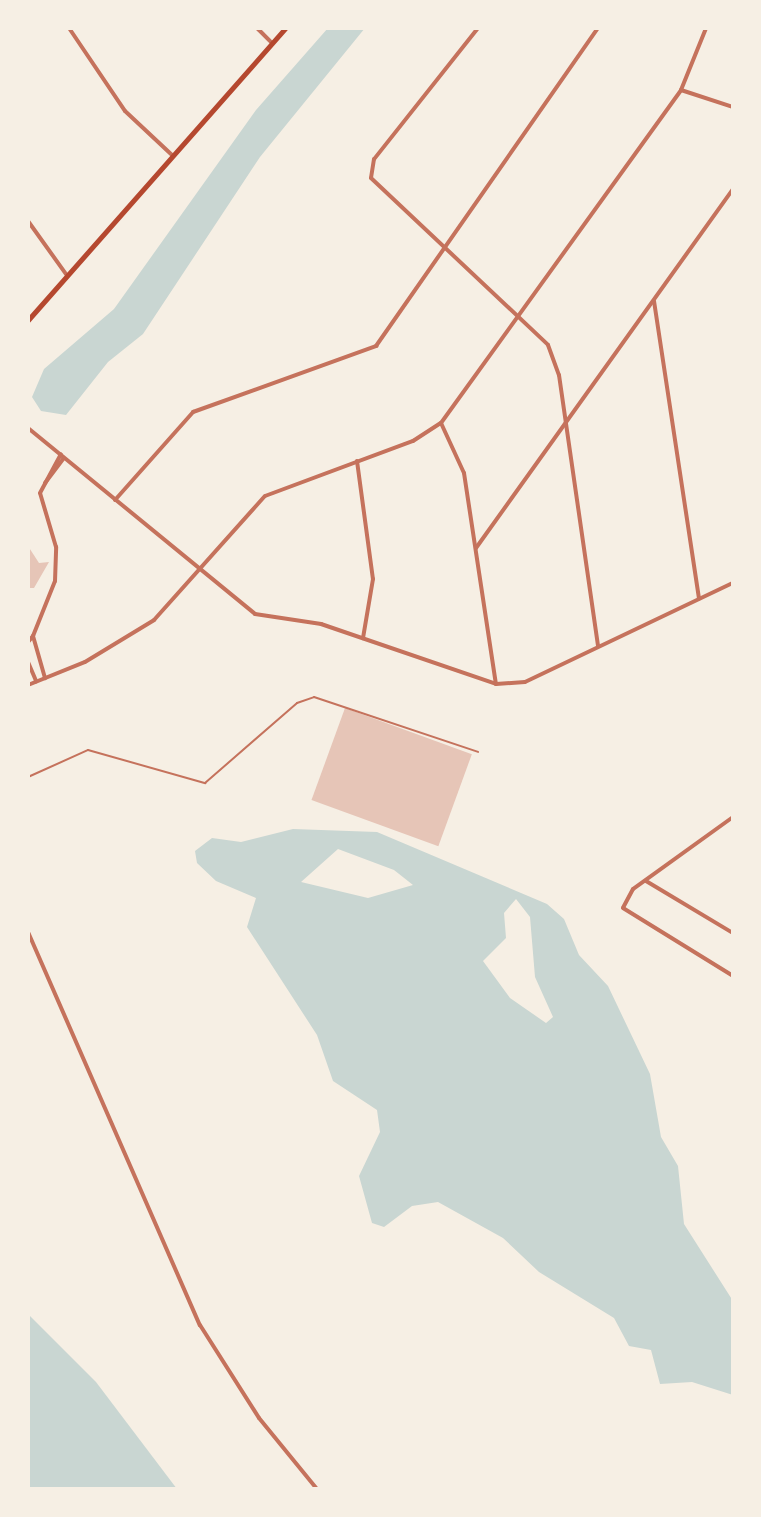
<!DOCTYPE html>
<html>
<head>
<meta charset="utf-8">
<style>
  body { margin:0 }
  #map { position:relative; width:761px; height:1517px; overflow:hidden; background:#f6efe4; font-family:Roboto,sans-serif }
  div>[style] { position:absolute }
  [style*='--x'] { left:calc(var(--x)*1px); top:calc(var(--y)*1px); width:calc(var(--w)*1px); rotate:calc(var(--a)*1deg) }
  .water>* { inset:0; background:#c9d6d2 }
  .building>* { inset:0; background:#e6c5b7; transform-origin:0 0 }
  .service>* { height:2px; margin:-1px; padding:0 1px; transform-origin:1px; border-radius:1px; background:#c5725c }
  .minor>* { height:4px; margin:-2px; padding:0 2px; transform-origin:2px; border-radius:2px; background:#c5725c }
  .tertiary>* { height:4px; margin:-2px; padding:0 2px; transform-origin:2px; border-radius:2px; background:#c5725c }
  .secondary>* { height:5px; margin:-2.5px; padding:0 2.5px; transform-origin:2.5px; border-radius:2.5px; background:#b5482f }
  span { translate:-50% -50%; white-space:nowrap; text-align:center; line-height:1.15; -webkit-text-stroke:6px #f6efe4; paint-order:stroke }
  .frame { position:absolute; inset:0; border:30px solid #f6efe4; pointer-events:none }
</style>
</head>
<body>
<div id="map">
  <div class="water">
    <div style="clip-path:polygon(328px 28px,365px 28px,260px 157px,143px 334px,108px 362px,66px 415px,41px 411px,32px 397px,44px 369px,114px 309px,256px 110px)"></div>
    <div style="clip-path:polygon(evenodd,293px 829px,377px 832px,547px 904px,564px 919px,579px 955px,608px 986px,650px 1074px,661px 1137px,678px 1166px,684px 1224px,733px 1301px,733px 1395px,692px 1382px,660px 1384px,651px 1350px,629px 1346px,614px 1318px,539px 1272px,503px 1238px,438px 1202px,412px 1206px,384px 1227px,372px 1223px,359px 1176px,380px 1132px,377px 1110px,333px 1081px,317px 1035px,247px 927px,256px 898px,216px 881px,197px 863px,195px 851px,212px 838px,241px 842px,293px 829px,338px 849px,394px 870px,413px 885px,368px 898px,301px 882px,338px 849px,293px 829px,516px 899px,530px 917px,535px 977px,553px 1017px,546px 1023px,510px 998px,483px 961px,506px 938px,504px 913px,516px 899px)"></div>
    <div style="clip-path:polygon(28px 1314px,96px 1382px,177px 1489px,28px 1489px)"></div>
  </div>
  <div class="building">
    <div style="clip-path:polygon(28px 546px,39px 563px,49px 562px,34px 588px,28px 588px)"></div>
    <div style="left:345px;top:708px;width:135px;height:98px;rotate:20deg"></div>
  </div>
  <div class="service">
    <div style="--x:28;--y:777;--w:66;--a:-24.2"></div>
    <div style="--x:88;--y:750;--w:122;--a:15.8"></div>
    <div style="--x:205;--y:783;--w:122;--a:-41"></div>
    <div style="--x:297;--y:703;--w:18;--a:-19"></div>
    <div style="--x:314;--y:697;--w:173;--a:18.5"></div>
  </div>
  <div class="minor">
    <div style="--x:69;--y:28;--w:100;--a:56"></div>
    <div style="--x:125;--y:111;--w:64;--a:43.1"></div>
    <div style="--x:257;--y:28;--w:21;--a:45"></div>
    <div style="--x:478;--y:28;--w:167;--a:128.4"></div>
    <div style="--x:374;--y:159;--w:19;--a:99"></div>
    <div style="--x:371;--y:178;--w:243;--a:43.3"></div>
    <div style="--x:548;--y:345;--w:32;--a:70"></div>
    <div style="--x:559;--y:375;--w:274;--a:81.8"></div>
    <div style="--x:681;--y:90;--w:55;--a:18.1"></div>
    <div style="--x:28;--y:221;--w:65;--a:54.4"></div>
    <div style="--x:654;--y:301;--w:301;--a:81.4"></div>
    <div style="--x:441;--y:423;--w:55;--a:65.3"></div>
    <div style="--x:464;--y:473;--w:213;--a:81.4"></div>
    <div style="--x:28;--y:428;--w:293;--a:39.3"></div>
    <div style="--x:255;--y:614;--w:67;--a:8.6"></div>
    <div style="--x:321;--y:624;--w:185;--a:18.9"></div>
    <div style="--x:496;--y:684;--w:29;--a:-4"></div>
    <div style="--x:525;--y:682;--w:230;--a:-25.5"></div>
    <div style="--x:357;--y:461;--w:119;--a:82.3"></div>
    <div style="--x:373;--y:579;--w:60;--a:99.6"></div>
    <div style="--x:45;--y:483;--w:31;--a:-53"></div>
    <div style="--x:115;--y:500;--w:118;--a:-48.4"></div>
    <div style="--x:193;--y:412;--w:195;--a:-19.8"></div>
    <div style="--x:376;--y:346;--w:388;--a:-55.1"></div>
    <div style="--x:476;--y:548;--w:442;--a:-54.4"></div>
    <div style="--x:33;--y:636;--w:59;--a:-68.2"></div>
    <div style="--x:55;--y:581;--w:34;--a:-88"></div>
    <div style="--x:56;--y:547;--w:56;--a:-106.5"></div>
    <div style="--x:40;--y:493;--w:44;--a:-61.7"></div>
    <div style="--x:28;--y:642;--w:8;--a:-50"></div>
    <div style="--x:33;--y:636;--w:44;--a:74.1"></div>
    <div style="--x:28;--y:662;--w:21;--a:67"></div>
    <div style="--x:28;--y:685;--w:61;--a:-22"></div>
    <div style="--x:85;--y:662;--w:81;--a:-31.3"></div>
    <div style="--x:154;--y:620;--w:166;--a:-48.2"></div>
    <div style="--x:265;--y:496;--w:158;--a:-20.4"></div>
    <div style="--x:413;--y:441;--w:33;--a:-33"></div>
    <div style="--x:441;--y:423;--w:410;--a:-54.2"></div>
    <div style="--x:681;--y:90;--w:67;--a:-68"></div>
    <div style="--x:733;--y:817;--w:123;--a:144.2"></div>
    <div style="--x:633;--y:889;--w:21;--a:118"></div>
    <div style="--x:623;--y:908;--w:129;--a:31.7"></div>
    <div style="--x:646;--y:881;--w:101;--a:30.9"></div>
  </div>
  <div class="tertiary">
    <div style="--x:28;--y:932;--w:429;--a:66.4"></div>
    <div style="--x:200;--y:1325;--w:110;--a:57.6"></div>
    <div style="--x:259;--y:1418;--w:92;--a:50.8"></div>
  </div>
  <div class="secondary">
    <div style="--x:28;--y:320;--w:389;--a:-48.6"></div>
  </div>
  <div class="frame"></div>
</div>
</body>
</html>
